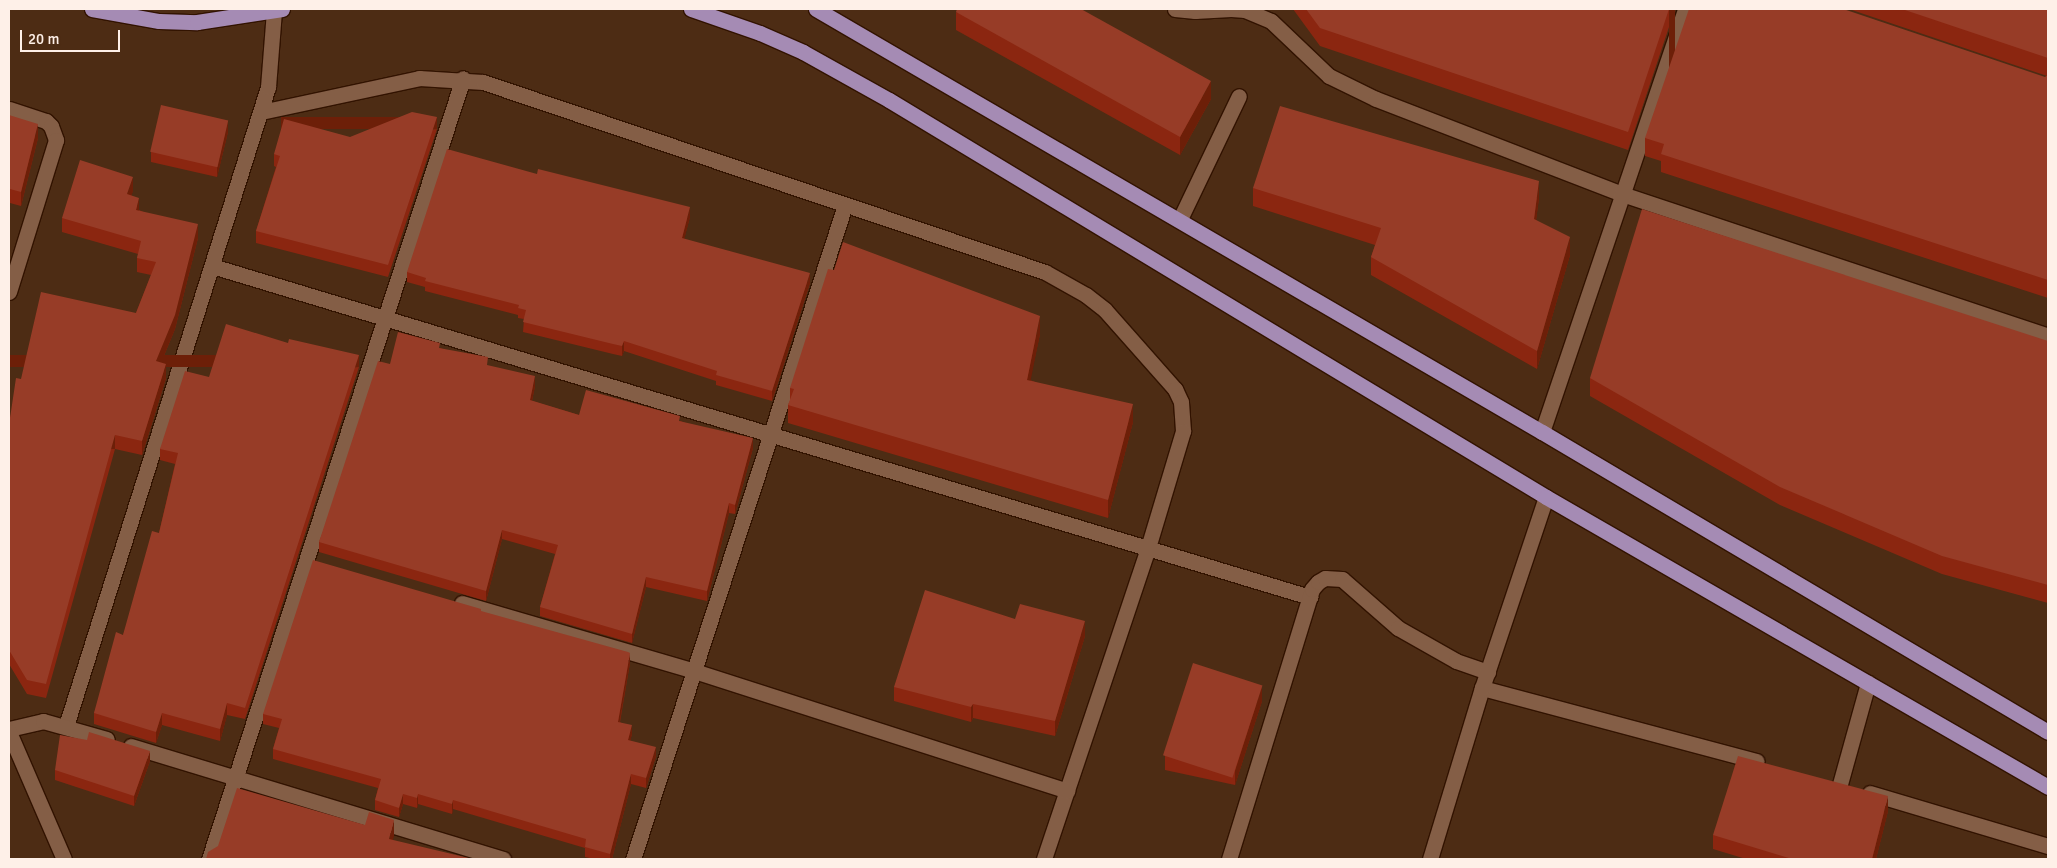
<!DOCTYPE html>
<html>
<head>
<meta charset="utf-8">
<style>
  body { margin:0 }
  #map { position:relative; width:2057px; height:868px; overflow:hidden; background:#4d2c14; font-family:Signika,sans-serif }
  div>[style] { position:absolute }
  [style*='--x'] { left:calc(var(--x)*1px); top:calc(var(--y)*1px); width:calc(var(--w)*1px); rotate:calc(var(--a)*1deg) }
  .roads { filter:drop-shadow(1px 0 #321300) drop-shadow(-1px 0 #321300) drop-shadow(0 1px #321300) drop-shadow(0 -1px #321300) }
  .lane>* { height:15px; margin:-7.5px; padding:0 7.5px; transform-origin:7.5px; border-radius:7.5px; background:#845e46 }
  .street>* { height:15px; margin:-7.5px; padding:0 7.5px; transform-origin:7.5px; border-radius:7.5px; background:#845e46 }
  .primary>* { height:15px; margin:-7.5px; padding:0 7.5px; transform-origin:7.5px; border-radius:7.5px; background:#a58bb4 }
  .wall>* { inset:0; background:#8b2610 }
  .shaded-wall>* { inset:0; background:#6d1f08; transform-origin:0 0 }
  .building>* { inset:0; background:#973c27; transform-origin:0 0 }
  span { translate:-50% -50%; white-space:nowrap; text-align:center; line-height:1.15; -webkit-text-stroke:5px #4d2c14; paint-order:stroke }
  .frame { position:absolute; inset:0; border:10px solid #fef0e8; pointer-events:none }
  .scale { position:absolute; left:20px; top:30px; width:100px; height:22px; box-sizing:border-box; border:2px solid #fef0e8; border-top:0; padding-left:6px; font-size:15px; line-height:18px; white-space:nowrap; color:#fef0e8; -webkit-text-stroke:4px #4d2c14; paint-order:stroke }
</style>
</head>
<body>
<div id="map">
  <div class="roads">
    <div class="lane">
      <div style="--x:1180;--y:219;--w:136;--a:-64.4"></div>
    </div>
    <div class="street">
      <div style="--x:1175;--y:9;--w:20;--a:6"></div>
      <div style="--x:1195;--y:11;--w:36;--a:-3"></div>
      <div style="--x:1231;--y:9;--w:14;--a:4"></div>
      <div style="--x:1245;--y:10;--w:28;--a:23"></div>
      <div style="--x:1271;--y:21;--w:80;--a:43.5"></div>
      <div style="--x:1329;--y:76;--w:52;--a:26.1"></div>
      <div style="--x:1376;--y:99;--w:264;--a:21.1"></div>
      <div style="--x:1622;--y:194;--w:449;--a:18.4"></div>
      <div style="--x:9;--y:109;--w:39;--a:18"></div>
      <div style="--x:46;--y:121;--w:7;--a:45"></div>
      <div style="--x:51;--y:126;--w:15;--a:70"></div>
      <div style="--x:56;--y:140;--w:159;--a:107.2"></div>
      <div style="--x:261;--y:112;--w:162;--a:-12.1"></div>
      <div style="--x:419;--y:78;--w:64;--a:3.6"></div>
      <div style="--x:483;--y:82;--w:593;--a:18.68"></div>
      <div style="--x:1045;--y:272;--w:47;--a:29.3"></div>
      <div style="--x:1086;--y:295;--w:24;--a:38"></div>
      <div style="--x:1105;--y:310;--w:106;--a:48.5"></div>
      <div style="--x:1175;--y:389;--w:14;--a:65"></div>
      <div style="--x:1181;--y:402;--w:29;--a:86"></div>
      <div style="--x:1183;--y:431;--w:122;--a:106.7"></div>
      <div style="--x:1148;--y:548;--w:328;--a:108.5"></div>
      <div style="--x:212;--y:266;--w:1147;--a:16.78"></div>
      <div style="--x:1542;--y:432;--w:447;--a:-71.3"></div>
      <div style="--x:462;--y:603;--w:242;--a:16.3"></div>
      <div style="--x:694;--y:671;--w:392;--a:17.8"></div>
      <div style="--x:1482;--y:688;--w:284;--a:14.9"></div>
      <div style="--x:66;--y:726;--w:670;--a:-72.46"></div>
      <div style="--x:268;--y:87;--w:76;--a:-85.5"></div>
      <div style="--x:9;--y:729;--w:35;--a:-13"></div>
      <div style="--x:43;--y:721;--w:66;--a:15.7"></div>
      <div style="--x:9;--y:732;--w:138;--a:66.6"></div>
      <div style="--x:131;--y:746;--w:389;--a:16.9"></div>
      <div style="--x:1840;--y:784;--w:105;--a:-74.5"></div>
      <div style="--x:1870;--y:793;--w:186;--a:16.6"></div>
      <div style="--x:209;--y:859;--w:821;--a:-71.98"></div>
      <div style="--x:633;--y:859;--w:688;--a:-72.04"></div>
      <div style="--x:1229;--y:859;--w:282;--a:-72.9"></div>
      <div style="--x:1312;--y:589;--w:9;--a:-49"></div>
      <div style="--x:1318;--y:582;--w:8;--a:-30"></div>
      <div style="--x:1325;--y:578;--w:17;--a:3"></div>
      <div style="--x:1342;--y:579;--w:74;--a:41.2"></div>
      <div style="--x:1398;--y:628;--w:67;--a:29.6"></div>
      <div style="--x:1456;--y:661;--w:34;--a:19"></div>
      <div style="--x:1430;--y:859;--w:179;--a:-73.1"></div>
      <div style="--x:1482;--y:688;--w:201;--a:-71.5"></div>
    </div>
    <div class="primary">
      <div style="--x:92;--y:9;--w:68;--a:10.2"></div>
      <div style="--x:159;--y:21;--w:38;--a:2"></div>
      <div style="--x:197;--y:22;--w:86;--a:-8.7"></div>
      <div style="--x:691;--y:9;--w:73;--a:19.2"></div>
      <div style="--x:760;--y:33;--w:47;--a:23.8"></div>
      <div style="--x:803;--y:52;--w:98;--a:29.2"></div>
      <div style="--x:889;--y:100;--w:768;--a:31.14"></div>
      <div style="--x:1546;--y:497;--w:580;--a:30.01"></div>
      <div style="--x:816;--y:9;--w:840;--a:30.23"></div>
      <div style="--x:1542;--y:432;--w:588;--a:30.66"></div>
    </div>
  </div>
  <div class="wall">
    <div style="clip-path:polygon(1293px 9px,1675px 9px,1628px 150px,1320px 46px)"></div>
    <div style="clip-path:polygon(1849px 9px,2048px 9px,2048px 298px,1661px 172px,1661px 161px,1645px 156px,1645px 138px,2045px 77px,2047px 76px)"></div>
    <div style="clip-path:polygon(956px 12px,1211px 99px,1180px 155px,956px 30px)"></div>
    <div style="clip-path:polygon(9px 115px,38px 138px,21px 206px,10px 203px)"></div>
    <div style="clip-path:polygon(437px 129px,388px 277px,256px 243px,256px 231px,276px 167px,274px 166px,274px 154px,350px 137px)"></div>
    <div style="clip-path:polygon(228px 132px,217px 177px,151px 162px,151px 152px)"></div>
    <div style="clip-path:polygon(1253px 188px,1539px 198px,1536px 220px,1570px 255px,1537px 369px,1371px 275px,1371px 257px,1375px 245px,1253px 206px)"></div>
    <div style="clip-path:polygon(133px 191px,131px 195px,139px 210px,198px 238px,175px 329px,161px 363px,166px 378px,142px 455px,115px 449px,46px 698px,27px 694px,9px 664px,9px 418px,10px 418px,21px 379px,136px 313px,151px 275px,137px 272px,137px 258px,138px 254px,62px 232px,62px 218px)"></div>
    <div style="clip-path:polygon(690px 217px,684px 239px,810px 283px,772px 401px,716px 385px,716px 381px,624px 351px,622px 356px,613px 354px,523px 332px,524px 319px,518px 318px,518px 315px,425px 291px,425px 287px,407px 282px,407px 272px)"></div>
    <div style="clip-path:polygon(1040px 334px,1030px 380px,1133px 422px,1108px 518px,788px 423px,788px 405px,790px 401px,790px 388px)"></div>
    <div style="clip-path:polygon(2048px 341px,2048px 603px,1942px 574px,1780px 505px,1590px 396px,1590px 378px)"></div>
    <div style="clip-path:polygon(440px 348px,488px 366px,535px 386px,532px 401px,579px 415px,680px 421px,753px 448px,735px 514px,729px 513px,707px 601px,646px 587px,632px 643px,540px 616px,540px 607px,555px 554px,502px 539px,486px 601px,319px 552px,319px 542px,390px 364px)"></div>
    <div style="clip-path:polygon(359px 367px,245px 719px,227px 715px,220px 741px,162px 725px,156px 743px,94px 724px,94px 713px,123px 635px,159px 533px,175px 464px,160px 460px,160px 449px,209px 377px)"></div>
    <div style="clip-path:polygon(481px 612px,630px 663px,620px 722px,632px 734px,630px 741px,656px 756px,646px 788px,631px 784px,612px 859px,594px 859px,585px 857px,585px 848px,453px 809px,452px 814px,418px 804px,417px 808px,403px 804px,399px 817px,375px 810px,375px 800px,378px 788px,273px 759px,273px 749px,279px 728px,263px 724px,263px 714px)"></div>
    <div style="clip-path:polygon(1015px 619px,1085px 636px,1055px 736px,973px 718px,971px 722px,894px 701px,894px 687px)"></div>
    <div style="clip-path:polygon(1262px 701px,1235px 785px,1165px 770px,1165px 756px)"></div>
    <div style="clip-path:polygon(87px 740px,150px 761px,134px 806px,55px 780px,55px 770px)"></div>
    <div style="clip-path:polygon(1888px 811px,1876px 859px,1746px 859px,1713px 849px,1713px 835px)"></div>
  </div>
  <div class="shaded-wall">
    <div style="left:1669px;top:9px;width:6px;height:130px"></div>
    <div style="clip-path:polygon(1211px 81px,1211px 99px,1180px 155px,1180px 137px)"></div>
    <div style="left:437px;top:117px;width:12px;height:156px;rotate:90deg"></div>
    <div style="clip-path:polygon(228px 121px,228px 132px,217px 177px,217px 167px)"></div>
    <div style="clip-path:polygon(38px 124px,38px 138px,21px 206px,21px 192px)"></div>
    <div style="clip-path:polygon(133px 177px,133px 191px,127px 208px,127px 194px)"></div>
    <div style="clip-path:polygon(1539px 181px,1539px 198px,1534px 237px,1534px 219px)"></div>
    <div style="clip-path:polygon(10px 189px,10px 203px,9px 207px,9px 193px)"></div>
    <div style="clip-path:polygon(139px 198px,139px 212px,136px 210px)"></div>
    <div style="clip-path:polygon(690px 207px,690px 217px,682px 248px,682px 238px)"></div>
    <div style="clip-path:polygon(198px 224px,198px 238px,175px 329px,156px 375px,156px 361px)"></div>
    <div style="clip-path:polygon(1570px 237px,1570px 255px,1537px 369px,1537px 351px)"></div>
    <div style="clip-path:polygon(810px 273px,810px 283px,772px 401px,772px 391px)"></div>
    <div style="clip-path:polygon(1040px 316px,1040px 334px,1027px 398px,1027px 380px)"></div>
    <div style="clip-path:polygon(624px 341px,624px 351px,622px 356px,622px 346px)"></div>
    <div style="left:359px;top:355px;width:12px;height:371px;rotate:90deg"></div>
    <div style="clip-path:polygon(166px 364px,166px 378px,142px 455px,142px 441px)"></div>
    <div style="clip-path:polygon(535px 376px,535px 386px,530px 410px,530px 400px)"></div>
    <div style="clip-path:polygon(1133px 404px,1133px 422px,1108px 518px,1108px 500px)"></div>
    <div style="left:115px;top:435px;width:14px;height:258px;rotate:90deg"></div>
    <div style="clip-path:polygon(753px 438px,753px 448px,735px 514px,735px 505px)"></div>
    <div style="clip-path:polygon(729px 503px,729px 513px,707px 601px,707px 591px)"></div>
    <div style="clip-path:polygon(502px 530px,502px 539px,486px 601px,486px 591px)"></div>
    <div style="clip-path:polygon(646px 577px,646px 587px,632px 643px,632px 634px)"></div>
    <div style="clip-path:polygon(1085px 621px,1085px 636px,1055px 736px,1055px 721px)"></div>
    <div style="clip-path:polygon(630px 653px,630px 663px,618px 731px,618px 722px)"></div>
    <div style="clip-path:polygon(1262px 686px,1262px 701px,1235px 785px,1235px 771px)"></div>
    <div style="clip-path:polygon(227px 703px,227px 715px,220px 741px,220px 729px)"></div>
    <div style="clip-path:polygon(973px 704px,973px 718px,971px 722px,971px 707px)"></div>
    <div style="clip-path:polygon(162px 713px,162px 725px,156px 743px,156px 732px)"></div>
    <div style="clip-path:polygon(632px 725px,632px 734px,628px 750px,628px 740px)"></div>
    <div style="clip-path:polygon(656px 747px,656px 756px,646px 788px,646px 778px)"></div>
    <div style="clip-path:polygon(150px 751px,150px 761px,134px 806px,134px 796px)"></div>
    <div style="clip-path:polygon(631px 774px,631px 784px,612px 859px,610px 859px,610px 854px)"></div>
    <div style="clip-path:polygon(403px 794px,403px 804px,399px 817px,399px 808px)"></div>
    <div style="clip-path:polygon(418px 794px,418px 804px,417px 808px,417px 798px)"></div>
    <div style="clip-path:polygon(1888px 796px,1888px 811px,1876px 859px,1872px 859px)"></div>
    <div style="clip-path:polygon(453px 800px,453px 809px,452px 814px,452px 804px)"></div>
    <div style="clip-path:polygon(394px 820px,394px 836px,389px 855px,389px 839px)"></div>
  </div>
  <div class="building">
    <div style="clip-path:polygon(957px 9px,1081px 9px,1211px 81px,1180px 137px,956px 12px)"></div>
    <div style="clip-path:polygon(1306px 9px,1669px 9px,1628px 132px,1320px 28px)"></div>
    <div style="clip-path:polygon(1689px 9px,1843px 9px,2045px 77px,2048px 75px,2048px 280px,1661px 154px,1664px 144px,1645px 138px)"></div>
    <div style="clip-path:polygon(1902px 9px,2048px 9px,2048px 58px)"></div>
    <div style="left:161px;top:105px;width:69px;height:48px;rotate:13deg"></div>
    <div style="clip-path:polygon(1280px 106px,1539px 181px,1534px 219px,1570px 237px,1537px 351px,1371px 257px,1381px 228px,1253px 188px)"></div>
    <div style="clip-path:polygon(412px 112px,437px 117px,388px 265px,256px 231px,280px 156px,274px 154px,284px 119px,350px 137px)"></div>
    <div style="clip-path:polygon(9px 115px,38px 124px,21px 192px,10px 189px,9px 193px)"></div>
    <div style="clip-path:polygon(447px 149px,537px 174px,538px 169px,690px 207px,682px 238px,810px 273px,772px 391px,716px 375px,717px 371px,624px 341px,622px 346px,613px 344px,523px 322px,526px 310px,518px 308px,519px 305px,425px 281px,426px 278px,407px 272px)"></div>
    <div style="clip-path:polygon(80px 160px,133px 177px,127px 194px,139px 198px,136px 210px,198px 224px,175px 315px,156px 361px,166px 364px,142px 441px,115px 435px,46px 684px,27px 680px,9px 650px,9px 418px,10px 418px,16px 378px,21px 379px,41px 292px,136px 313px,156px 262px,137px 258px,141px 241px,62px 218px)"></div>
    <div style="clip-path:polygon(1642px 209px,2048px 341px,2048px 585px,1942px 556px,1780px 487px,1590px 378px)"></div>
    <div style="clip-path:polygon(843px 242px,1040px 316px,1027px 380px,1133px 404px,1108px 500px,788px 405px,794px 389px,790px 388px,828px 269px,834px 270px)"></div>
    <div style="clip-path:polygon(226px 324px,288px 343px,289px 339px,359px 355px,245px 708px,227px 703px,220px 729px,162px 713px,156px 732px,94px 713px,116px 632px,123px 635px,152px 531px,159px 533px,178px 453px,160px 449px,185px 371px,209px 377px)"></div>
    <div style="clip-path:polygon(398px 332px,440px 343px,439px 348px,488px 357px,487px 365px,535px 376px,530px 400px,579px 415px,586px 390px,680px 416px,679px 421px,753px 438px,735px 505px,729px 503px,707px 591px,646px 577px,632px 634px,540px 607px,558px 545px,502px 530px,486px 591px,319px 542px,378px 361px,390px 364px)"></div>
    <div style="clip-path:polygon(313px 560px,481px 609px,481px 611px,628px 652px,630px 653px,618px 722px,632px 725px,628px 740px,656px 747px,646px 778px,631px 774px,610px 854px,585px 847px,586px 839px,453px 800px,452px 804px,418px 794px,417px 798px,403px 794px,399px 808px,375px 800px,381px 779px,273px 749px,282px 719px,263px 714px)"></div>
    <div style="clip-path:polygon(925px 590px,1015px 619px,1020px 604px,1085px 621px,1055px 721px,973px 704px,971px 707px,894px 687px)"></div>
    <div style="left:1193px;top:663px;width:73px;height:97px;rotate:18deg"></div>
    <div style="clip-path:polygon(89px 732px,150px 751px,134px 796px,55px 770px,60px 735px,87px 740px)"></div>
    <div style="clip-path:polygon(1738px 756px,1888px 796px,1872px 859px,1792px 859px,1713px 835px)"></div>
    <div style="clip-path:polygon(237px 788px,365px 825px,369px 812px,394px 820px,389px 839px,473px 859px,206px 859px,208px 852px,218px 846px)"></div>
  </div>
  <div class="frame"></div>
  <div class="scale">20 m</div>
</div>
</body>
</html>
